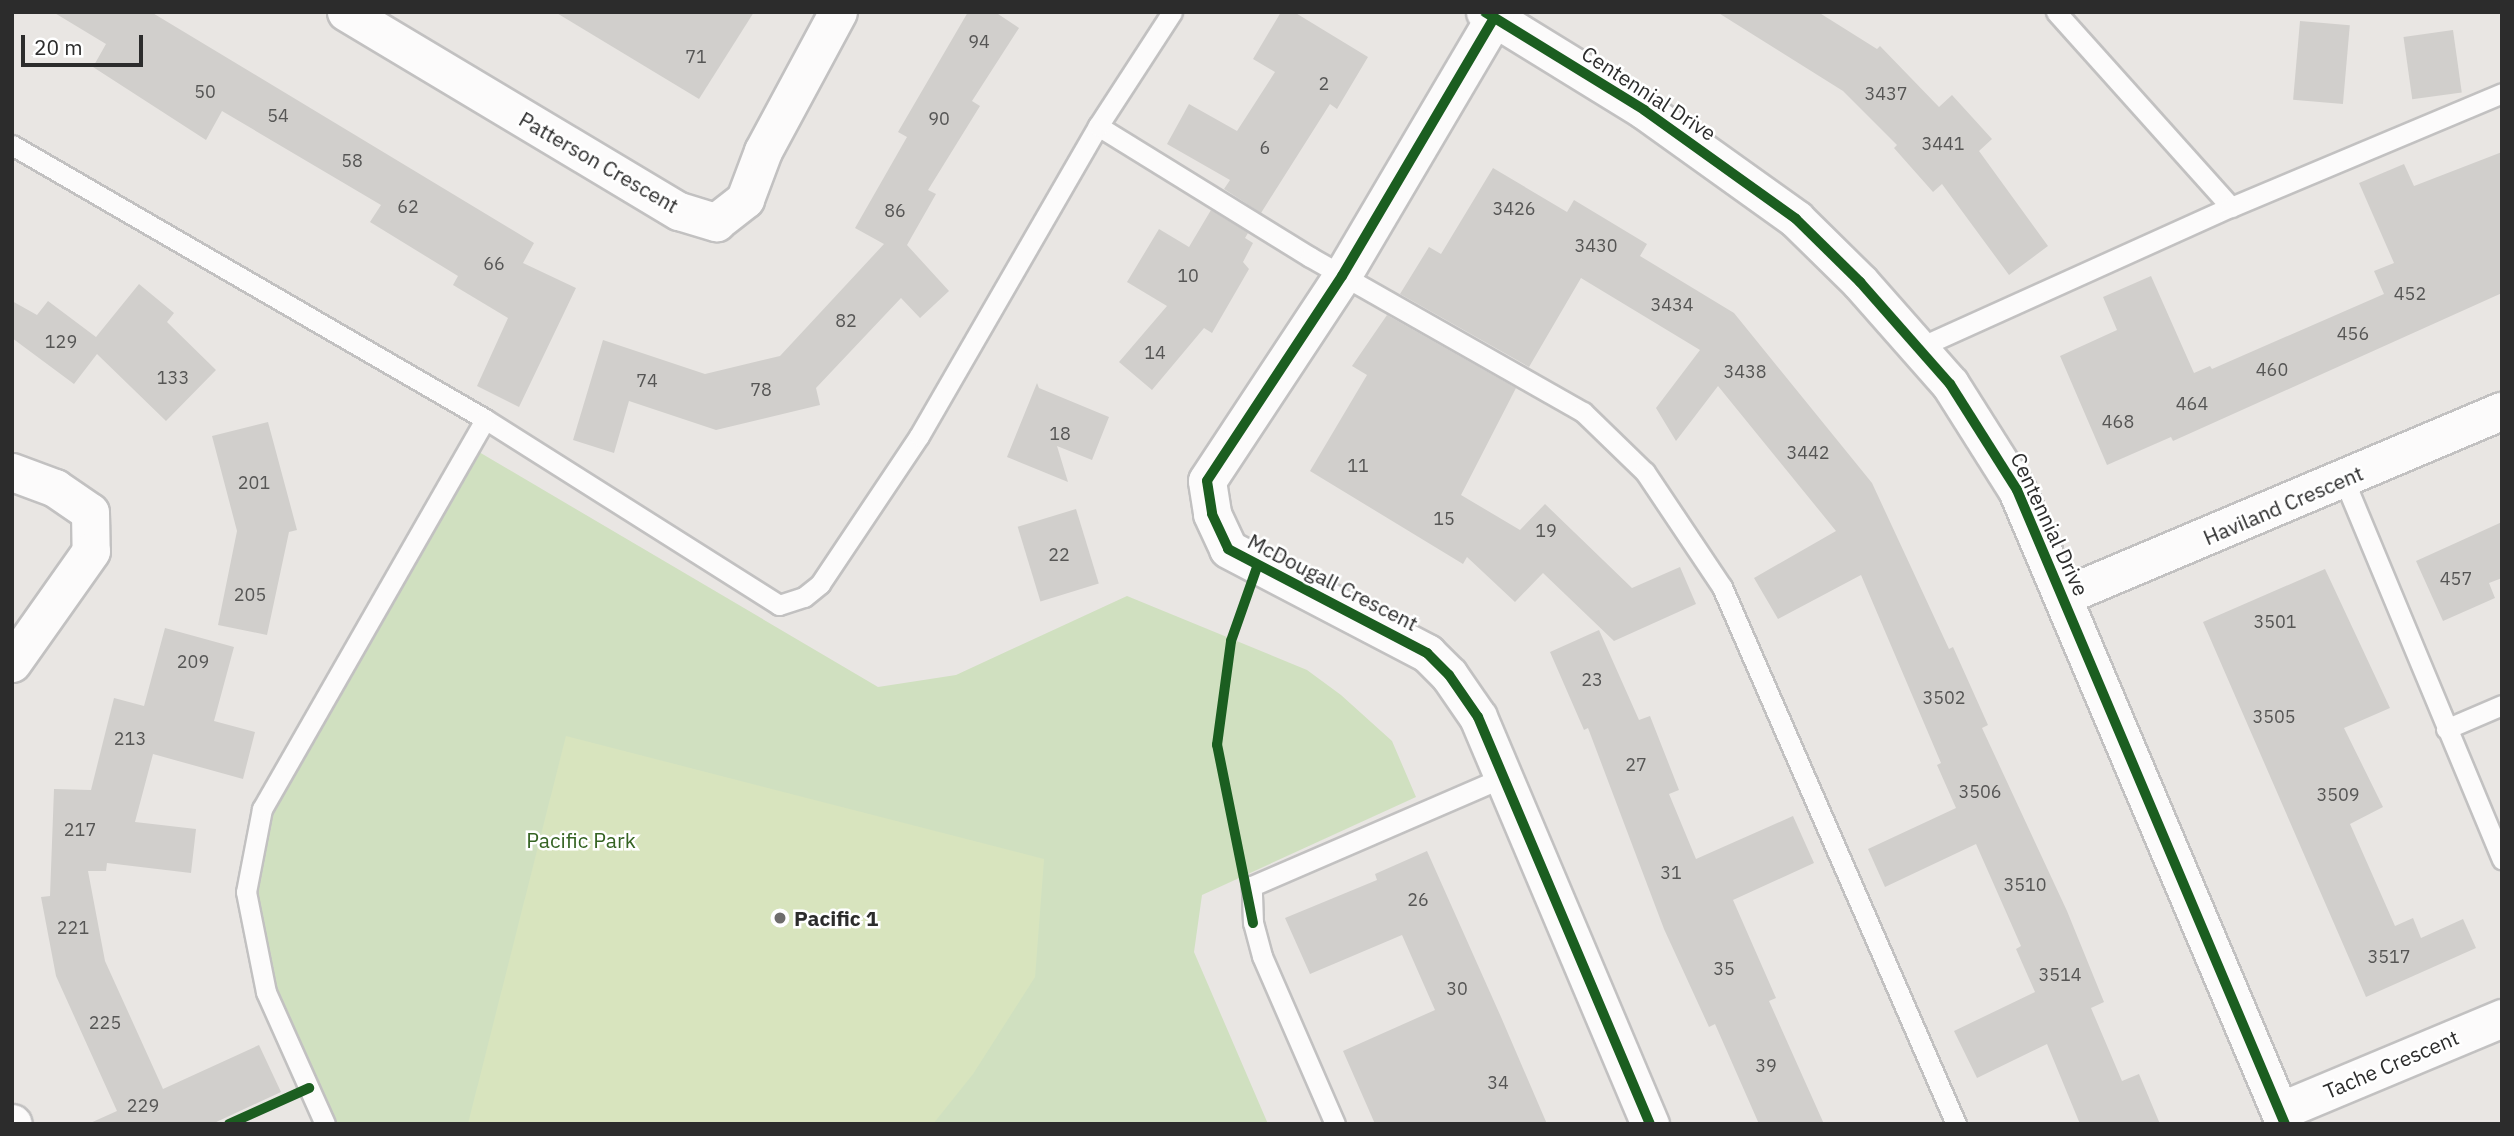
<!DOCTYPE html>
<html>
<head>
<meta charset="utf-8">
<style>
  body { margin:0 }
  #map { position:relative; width:2514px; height:1136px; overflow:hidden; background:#e9e6e3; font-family:"IBM Plex Sans",sans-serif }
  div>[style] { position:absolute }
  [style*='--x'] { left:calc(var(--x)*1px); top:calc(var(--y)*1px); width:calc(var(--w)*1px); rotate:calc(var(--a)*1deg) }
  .green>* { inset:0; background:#d0e0c0 }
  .pitch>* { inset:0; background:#d8e4be }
  .building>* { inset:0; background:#d1cfcc; transform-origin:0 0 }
  .roads { filter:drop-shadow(2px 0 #c2c1c1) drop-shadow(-2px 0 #c2c1c1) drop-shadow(0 2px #c2c1c1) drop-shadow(0 -2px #c2c1c1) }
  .lane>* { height:19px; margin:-9.5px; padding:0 9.5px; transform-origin:9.5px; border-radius:9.5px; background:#fcfbfb }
  .street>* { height:37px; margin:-18.5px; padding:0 18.5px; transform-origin:18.5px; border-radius:18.5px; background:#fcfbfb }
  .cycleway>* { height:10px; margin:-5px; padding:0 5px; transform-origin:5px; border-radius:5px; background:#1b5e20 }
  .dots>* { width:19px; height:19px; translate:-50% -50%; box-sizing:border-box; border:4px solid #fff; border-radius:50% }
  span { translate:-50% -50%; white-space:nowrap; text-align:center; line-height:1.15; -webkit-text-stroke:5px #fff; paint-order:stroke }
  .number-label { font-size:18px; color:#565655 }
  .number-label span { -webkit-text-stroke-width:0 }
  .street-label { font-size:21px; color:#2c2c2c }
  .park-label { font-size:21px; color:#356323 }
  .poi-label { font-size:21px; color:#2c2c2c; font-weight:700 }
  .left { translate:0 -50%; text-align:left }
  .frame { position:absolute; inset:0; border:14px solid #2c2c2c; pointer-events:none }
  .scale { position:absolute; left:21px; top:35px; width:122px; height:32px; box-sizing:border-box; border:4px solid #2c2c2c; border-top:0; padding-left:9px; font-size:21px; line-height:24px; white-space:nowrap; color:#2c2c2c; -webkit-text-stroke:5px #fff; paint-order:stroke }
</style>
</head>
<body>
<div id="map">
  <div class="green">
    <div style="clip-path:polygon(479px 452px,878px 687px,956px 675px,1127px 596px,1307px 670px,1341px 695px,1392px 741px,1416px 797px,1202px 895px,1194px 952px,1268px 1124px,329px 1124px,271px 994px,250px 907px,257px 842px,282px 786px)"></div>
  </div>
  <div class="pitch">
    <div style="clip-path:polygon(566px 736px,1044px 859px,1035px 977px,973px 1074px,933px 1124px,468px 1124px)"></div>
  </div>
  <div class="building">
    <div style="clip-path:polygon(53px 12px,151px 12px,534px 243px,523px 263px,576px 288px,519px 407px,477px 386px,508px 318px,453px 285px,458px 276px,370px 222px,381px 205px,222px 111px,206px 140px,93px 67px,106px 44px)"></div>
    <div style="clip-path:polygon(555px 12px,754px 12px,699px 99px)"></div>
    <div style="clip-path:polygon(968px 12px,995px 12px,1019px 28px,972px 101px,980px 106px,928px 190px,936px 194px,907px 245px,949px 291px,920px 318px,901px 298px,816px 388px,820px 405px,716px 430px,629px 401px,614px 453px,573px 440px,603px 340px,705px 374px,780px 356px,884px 244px,855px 228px,907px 137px,898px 132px)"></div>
    <div style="clip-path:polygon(1281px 12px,1294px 12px,1368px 57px,1337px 109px,1330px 104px,1261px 213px,1224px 189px,1230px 180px,1167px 144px,1189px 104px,1237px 131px,1275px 72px,1253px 59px)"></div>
    <div style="clip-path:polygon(1717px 12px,1818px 12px,1877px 49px,1880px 46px,1939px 107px,1952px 95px,1992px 139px,1979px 151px,2048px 246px,2009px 275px,1942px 184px,1933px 192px,1894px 148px,1897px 145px,1843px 91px)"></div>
    <div style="left:2300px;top:21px;width:50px;height:79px;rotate:5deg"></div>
    <div style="left:2453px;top:30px;width:63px;height:50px;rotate:82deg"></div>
    <div style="clip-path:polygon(2502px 152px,2502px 293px,2173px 441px,2171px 437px,2107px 465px,2060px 356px,2117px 330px,2103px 297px,2151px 276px,2194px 373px,2210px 366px,2212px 369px,2384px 294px,2374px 271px,2394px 263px,2359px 183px,2404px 164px,2414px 186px)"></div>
    <div style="clip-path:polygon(1493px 168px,1567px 212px,1574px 200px,1647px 244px,1640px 256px,1734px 313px,1872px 483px,1949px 649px,1953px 647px,1988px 725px,1982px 728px,2067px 911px,2104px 1002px,2091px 1008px,2122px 1081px,2139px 1074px,2160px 1124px,2080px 1124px,2047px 1044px,1977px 1078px,1954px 1031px,2035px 992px,2016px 949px,2021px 946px,1976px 844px,1885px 887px,1868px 849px,1956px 808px,1937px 765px,1941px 763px,1861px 575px,1778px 619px,1754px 578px,1836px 531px,1718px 386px,1676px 441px,1656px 408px,1700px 350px,1581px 278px,1529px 367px,1400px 294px,1429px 247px,1441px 254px)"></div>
    <div style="clip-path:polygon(1211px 210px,1248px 233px,1245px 238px,1253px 243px,1243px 262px,1249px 269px,1212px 333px,1204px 328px,1152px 390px,1119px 362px,1167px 306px,1127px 282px,1159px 229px,1189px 247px)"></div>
    <div style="clip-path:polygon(139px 284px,174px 313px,167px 322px,216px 370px,166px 421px,97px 354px,74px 384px,12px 338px,12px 301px,37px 315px,48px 301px,96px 337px)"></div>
    <div style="clip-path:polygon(1387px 315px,1516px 388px,1461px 495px,1520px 530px,1545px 504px,1632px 588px,1680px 567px,1696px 604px,1614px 641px,1543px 573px,1515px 602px,1467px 557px,1463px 564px,1310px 471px,1367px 375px,1352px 366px)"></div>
    <div style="clip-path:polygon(1037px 383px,1039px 388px,1109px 417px,1092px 460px,1057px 446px,1068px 482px,1007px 457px)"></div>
    <div style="clip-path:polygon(268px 422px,297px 530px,289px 532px,267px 635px,218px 625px,237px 531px,212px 436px)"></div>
    <div style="left:1076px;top:509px;width:78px;height:61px;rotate:73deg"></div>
    <div style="clip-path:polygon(2502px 522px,2502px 578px,2489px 583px,2495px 598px,2443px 621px,2416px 561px)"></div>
    <div style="clip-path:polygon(2325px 569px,2390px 708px,2344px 728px,2383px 807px,2350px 824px,2395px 926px,2413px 918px,2421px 938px,2463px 919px,2476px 948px,2366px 997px,2203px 622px)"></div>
    <div style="clip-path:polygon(165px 628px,234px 647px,214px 721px,255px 732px,243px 779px,153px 754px,135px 822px,196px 829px,191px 873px,107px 863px,106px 871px,88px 871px,105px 961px,163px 1089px,259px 1045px,281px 1092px,212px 1124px,88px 1124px,117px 1111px,56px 976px,41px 897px,50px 896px,54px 789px,91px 790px,114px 698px,144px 706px)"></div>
    <div style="clip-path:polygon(1599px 630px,1639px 720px,1650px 716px,1679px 790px,1669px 794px,1696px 859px,1793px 816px,1814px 863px,1733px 900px,1776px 998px,1769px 1001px,1824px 1124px,1759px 1124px,1715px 1024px,1709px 1027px,1664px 929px,1588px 728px,1584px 730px,1550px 652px)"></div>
    <div style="clip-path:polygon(1427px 851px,1501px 1017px,1547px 1124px,1375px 1124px,1343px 1051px,1435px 1010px,1402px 935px,1310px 974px,1285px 918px,1377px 880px,1375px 874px)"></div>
  </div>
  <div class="roads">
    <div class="lane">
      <div style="--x:2056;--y:12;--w:262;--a:48.1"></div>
      <div style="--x:1098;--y:126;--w:249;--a:31.7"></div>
      <div style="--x:1310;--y:257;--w:314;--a:29.6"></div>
      <div style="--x:1583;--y:412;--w:86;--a:44.1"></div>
      <div style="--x:1645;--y:472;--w:138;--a:56.2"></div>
      <div style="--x:1722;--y:587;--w:586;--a:66.45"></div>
      <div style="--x:12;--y:145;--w:547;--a:30.08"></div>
      <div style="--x:485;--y:419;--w:348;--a:32.3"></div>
      <div style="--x:779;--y:605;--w:26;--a:-18"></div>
      <div style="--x:804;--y:597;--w:21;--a:-39"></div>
      <div style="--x:820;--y:584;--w:178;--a:-56.2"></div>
      <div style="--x:919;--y:436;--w:358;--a:-60"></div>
      <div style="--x:1098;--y:126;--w:136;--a:-57"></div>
      <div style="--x:1918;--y:348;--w:343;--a:-24.3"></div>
      <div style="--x:2231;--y:207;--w:294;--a:-22.8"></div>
      <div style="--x:2344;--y:480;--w:411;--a:67.4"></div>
      <div style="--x:2446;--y:729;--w:61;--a:-23.2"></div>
      <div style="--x:325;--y:1124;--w:145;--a:-114.1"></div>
      <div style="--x:266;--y:992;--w:102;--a:-101.3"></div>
      <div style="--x:246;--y:892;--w:85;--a:-79.1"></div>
      <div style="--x:262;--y:809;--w:449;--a:-60.2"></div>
      <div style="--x:1335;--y:1124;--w:183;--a:-113.5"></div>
      <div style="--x:1262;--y:956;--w:34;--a:-105"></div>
      <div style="--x:1253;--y:923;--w:37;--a:-92"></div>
      <div style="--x:1252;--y:886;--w:275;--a:-23.4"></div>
    </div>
    <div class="street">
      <div style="--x:346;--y:12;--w:388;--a:30.9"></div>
      <div style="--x:679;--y:211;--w:39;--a:17"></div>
      <div style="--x:716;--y:222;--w:37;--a:-38"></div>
      <div style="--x:745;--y:199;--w:51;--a:-69.4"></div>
      <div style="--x:763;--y:151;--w:158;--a:-61.7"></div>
      <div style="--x:1485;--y:12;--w:187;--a:31.6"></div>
      <div style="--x:1644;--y:110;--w:187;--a:35.6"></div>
      <div style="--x:1796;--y:219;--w:90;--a:44.5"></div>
      <div style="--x:1860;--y:282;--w:136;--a:48.6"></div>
      <div style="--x:1950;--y:384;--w:125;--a:57.7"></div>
      <div style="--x:2017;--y:490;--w:688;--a:67.09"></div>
      <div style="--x:1494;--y:18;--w:299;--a:120.5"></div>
      <div style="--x:1342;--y:276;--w:245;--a:123.4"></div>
      <div style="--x:1207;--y:481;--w:33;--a:81"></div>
      <div style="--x:1212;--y:514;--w:38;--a:65"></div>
      <div style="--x:1228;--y:549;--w:225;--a:27.6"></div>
      <div style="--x:1427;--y:653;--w:31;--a:45"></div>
      <div style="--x:1449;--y:675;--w:51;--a:55.4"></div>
      <div style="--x:1478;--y:717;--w:442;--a:67.1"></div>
      <div style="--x:12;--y:472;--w:46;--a:20.4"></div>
      <div style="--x:55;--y:488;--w:42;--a:34.4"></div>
      <div style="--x:90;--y:512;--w:39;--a:89"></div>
      <div style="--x:91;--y:551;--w:137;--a:125.2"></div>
      <div style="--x:2063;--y:596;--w:476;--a:-22.9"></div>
      <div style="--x:2280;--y:1111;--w:241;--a:-22.7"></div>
      <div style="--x:12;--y:1123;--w:1;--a:45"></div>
    </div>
  </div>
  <div class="cycleway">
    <div style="--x:1485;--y:12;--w:187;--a:31.6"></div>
    <div style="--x:1644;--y:110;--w:187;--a:35.6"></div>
    <div style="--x:1796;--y:219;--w:90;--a:44.5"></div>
    <div style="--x:1860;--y:282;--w:136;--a:48.6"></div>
    <div style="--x:1950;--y:384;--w:125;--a:57.7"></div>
    <div style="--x:2017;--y:490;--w:688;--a:67.09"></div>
    <div style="--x:1494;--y:18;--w:299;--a:120.5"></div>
    <div style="--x:1342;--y:276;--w:245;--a:123.4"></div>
    <div style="--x:1207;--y:481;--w:33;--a:81"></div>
    <div style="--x:1212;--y:514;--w:38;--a:65"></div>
    <div style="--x:1228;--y:549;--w:225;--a:27.6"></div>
    <div style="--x:1427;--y:653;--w:31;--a:45"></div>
    <div style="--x:1449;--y:675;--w:51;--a:55.4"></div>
    <div style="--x:1478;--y:717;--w:442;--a:67.1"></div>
    <div style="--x:1253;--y:923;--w:182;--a:-101.4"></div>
    <div style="--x:1217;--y:745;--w:105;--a:-82.3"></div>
    <div style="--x:1231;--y:641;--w:78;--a:-70.6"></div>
    <div style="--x:229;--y:1124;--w:88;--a:-24.2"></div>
  </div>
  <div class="dots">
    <div style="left:780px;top:918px;background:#6e6d6c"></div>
  </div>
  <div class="number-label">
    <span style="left:979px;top:42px">94</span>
    <span style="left:696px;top:57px">71</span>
    <span style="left:1324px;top:84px">2</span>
    <span style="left:205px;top:92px">50</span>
    <span style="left:1886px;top:94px">3437</span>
    <span style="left:278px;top:116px">54</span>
    <span style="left:939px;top:119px">90</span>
    <span style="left:1943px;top:144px">3441</span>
    <span style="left:1265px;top:148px">6</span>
    <span style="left:352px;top:161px">58</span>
    <span style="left:408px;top:207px">62</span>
    <span style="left:1514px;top:209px">3426</span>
    <span style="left:895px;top:211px">86</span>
    <span style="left:1596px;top:246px">3430</span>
    <span style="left:494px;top:264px">66</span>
    <span style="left:1188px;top:276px">10</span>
    <span style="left:2410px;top:294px">452</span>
    <span style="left:1672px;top:305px">3434</span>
    <span style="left:846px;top:321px">82</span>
    <span style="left:2353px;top:334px">456</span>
    <span style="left:61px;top:342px">129</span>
    <span style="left:1155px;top:353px">14</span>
    <span style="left:2272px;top:370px">460</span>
    <span style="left:1745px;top:372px">3438</span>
    <span style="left:173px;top:378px">133</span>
    <span style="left:647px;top:381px">74</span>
    <span style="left:761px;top:390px">78</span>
    <span style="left:2192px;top:404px">464</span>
    <span style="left:2118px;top:422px">468</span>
    <span style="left:1060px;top:434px">18</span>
    <span style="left:1808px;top:453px">3442</span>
    <span style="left:1358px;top:466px">11</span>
    <span style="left:254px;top:483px">201</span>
    <span style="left:1444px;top:519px">15</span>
    <span style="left:1546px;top:531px">19</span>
    <span style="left:1059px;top:555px">22</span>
    <span style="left:2456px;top:579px">457</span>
    <span style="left:250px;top:595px">205</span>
    <span style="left:2275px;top:622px">3501</span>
    <span style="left:193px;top:662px">209</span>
    <span style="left:1592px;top:680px">23</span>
    <span style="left:1944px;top:698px">3502</span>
    <span style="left:2274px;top:717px">3505</span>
    <span style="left:130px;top:739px">213</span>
    <span style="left:1636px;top:765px">27</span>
    <span style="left:1980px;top:792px">3506</span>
    <span style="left:2338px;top:795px">3509</span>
    <span style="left:80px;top:830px">217</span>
    <span style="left:1671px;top:873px">31</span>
    <span style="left:2025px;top:885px">3510</span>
    <span style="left:1418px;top:900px">26</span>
    <span style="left:73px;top:928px">221</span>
    <span style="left:2389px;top:957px">3517</span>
    <span style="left:1724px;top:969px">35</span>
    <span style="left:2060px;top:975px">3514</span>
    <span style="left:1457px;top:989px">30</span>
    <span style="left:105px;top:1023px">225</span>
    <span style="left:1766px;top:1066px">39</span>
    <span style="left:1498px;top:1083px">34</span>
    <span style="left:143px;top:1106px">229</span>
  </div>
  <div class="street-label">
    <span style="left:1649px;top:93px;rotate:33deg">Centennial Drive</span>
    <span style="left:599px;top:162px;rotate:30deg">Patterson Crescent</span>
    <span style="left:2283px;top:505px;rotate:-23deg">Haviland Crescent</span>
    <span style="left:2050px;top:524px;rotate:65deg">Centennial Drive</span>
    <span style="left:1333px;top:582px;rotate:27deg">McDougall Crescent</span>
    <span style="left:2391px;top:1064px;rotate:-23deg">Tache Crescent</span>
  </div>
  <div class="park-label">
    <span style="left:581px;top:840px">Pacific Park</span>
  </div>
  <div class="poi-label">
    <span class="left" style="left:794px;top:918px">Pacific 1</span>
  </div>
  <div class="frame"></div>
  <div class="scale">20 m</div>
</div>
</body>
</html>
